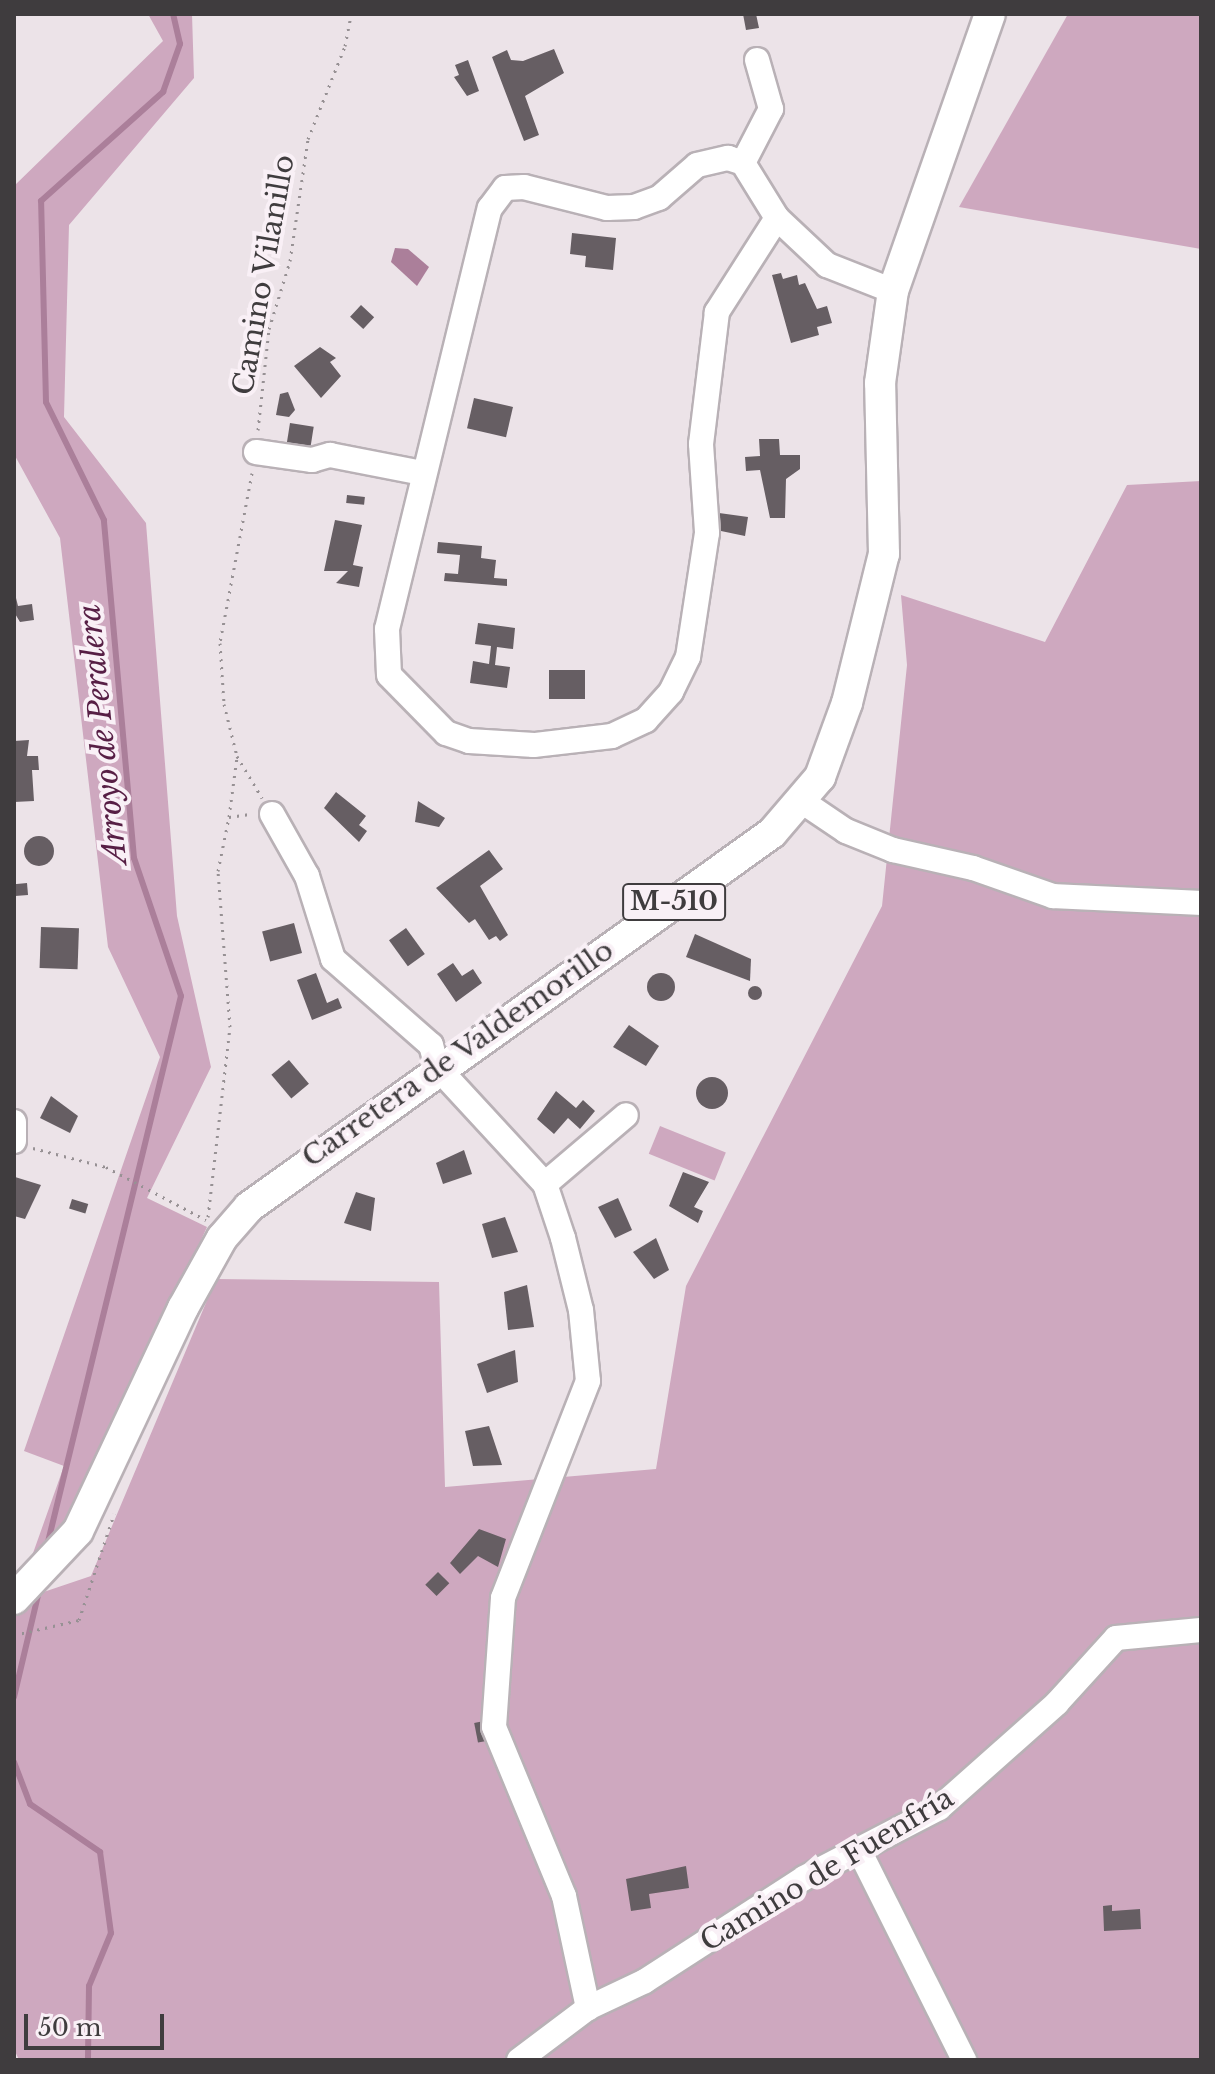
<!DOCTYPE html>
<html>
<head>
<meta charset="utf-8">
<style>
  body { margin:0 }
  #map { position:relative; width:1215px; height:2074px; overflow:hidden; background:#ece3e8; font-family:"Libre Baskerville",serif }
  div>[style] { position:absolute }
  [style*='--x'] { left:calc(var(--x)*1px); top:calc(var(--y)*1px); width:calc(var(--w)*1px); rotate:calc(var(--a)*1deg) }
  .green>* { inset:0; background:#cea8bf; transform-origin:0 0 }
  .water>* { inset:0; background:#ab7f9a }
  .stream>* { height:6px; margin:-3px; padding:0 3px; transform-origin:3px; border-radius:3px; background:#ab7f9a }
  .building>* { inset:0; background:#665e63; transform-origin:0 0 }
  .round { border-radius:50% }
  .path>* { height:3px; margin-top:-1.5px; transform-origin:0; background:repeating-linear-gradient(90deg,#979194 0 2px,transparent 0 8px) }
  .roads { filter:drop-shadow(2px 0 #b9b1b6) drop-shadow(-2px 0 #b9b1b6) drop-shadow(0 2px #b9b1b6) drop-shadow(0 -2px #b9b1b6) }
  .minor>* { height:24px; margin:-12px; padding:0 12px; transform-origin:12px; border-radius:12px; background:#fff }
  .major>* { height:30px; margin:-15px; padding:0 15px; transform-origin:15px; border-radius:15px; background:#fff }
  span { translate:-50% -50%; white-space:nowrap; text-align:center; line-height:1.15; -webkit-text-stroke:8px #f9f0f6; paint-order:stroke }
  .shield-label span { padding:2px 6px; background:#f9f0f6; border:2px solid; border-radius:6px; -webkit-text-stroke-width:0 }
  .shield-label { font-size:26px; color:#3f3c3e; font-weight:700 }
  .street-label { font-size:28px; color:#3f3c3e }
  .water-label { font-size:30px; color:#571f45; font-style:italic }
  .frame { position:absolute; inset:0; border:16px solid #3f3c3e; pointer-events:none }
  .scale { position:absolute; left:24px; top:2014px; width:140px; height:36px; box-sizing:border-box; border:4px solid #3f3c3e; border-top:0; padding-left:10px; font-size:24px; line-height:28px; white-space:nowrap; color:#3f3c3e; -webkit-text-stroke:6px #f9f0f6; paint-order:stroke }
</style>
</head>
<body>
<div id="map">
  <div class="green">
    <div style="clip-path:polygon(148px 14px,192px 14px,194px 78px,69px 225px,64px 417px,146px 523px,177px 916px,211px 1067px,147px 1198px,207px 1227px,80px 1508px,32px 1556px,64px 1466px,24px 1451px,160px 1057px,108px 947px,60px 538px,14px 454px,14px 186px,163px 41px)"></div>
    <div style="clip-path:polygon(1068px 14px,1201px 14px,1201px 249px,959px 207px)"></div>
    <div style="clip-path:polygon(1201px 481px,1201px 2060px,19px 2060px,14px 2049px,14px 1602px,91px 1576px,216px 1279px,439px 1282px,445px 1487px,656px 1469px,686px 1286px,882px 906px,907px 665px,901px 595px,1045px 642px,1127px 485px)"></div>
    <div style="left:660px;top:1126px;width:71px;height:30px;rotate:22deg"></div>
  </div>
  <div class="water">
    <div style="clip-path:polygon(395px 248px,408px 249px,429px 267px,417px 286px,391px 262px)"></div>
  </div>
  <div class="stream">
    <div style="--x:47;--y:1546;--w:566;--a:-76.31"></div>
    <div style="--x:181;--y:996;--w:146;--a:-108.8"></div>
    <div style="--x:134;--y:858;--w:339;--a:-95.1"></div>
    <div style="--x:104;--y:520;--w:131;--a:-116.2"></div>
    <div style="--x:46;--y:402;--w:201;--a:-91.4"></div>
    <div style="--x:41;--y:201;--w:164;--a:-41.8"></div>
    <div style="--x:163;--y:92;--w:51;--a:-70.5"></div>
    <div style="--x:180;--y:44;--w:31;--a:-103"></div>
    <div style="--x:14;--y:1697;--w:109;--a:-76.7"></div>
    <div style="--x:14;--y:1762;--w:45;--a:69.1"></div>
    <div style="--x:30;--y:1804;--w:85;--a:34.4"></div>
    <div style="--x:100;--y:1852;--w:82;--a:82.3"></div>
    <div style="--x:111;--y:1933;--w:57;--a:112.5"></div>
    <div style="--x:89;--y:1986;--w:74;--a:90.8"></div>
  </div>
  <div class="building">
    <div style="clip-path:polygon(743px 14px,756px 14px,759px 28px,746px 30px)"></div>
    <div style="clip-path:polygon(554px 49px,564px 73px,525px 96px,539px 135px,524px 141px,492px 57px,507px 50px,511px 60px,523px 61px)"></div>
    <div style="clip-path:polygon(468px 60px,479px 91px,467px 96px,454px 77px,459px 75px,455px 65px)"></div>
    <div style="clip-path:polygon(572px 233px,616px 238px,613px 270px,585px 267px,586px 256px,570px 254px)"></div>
    <div style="clip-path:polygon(781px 273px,783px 279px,797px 275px,799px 285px,805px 283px,817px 309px,827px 306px,832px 323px,817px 327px,819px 335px,791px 343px,772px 275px)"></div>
    <div style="left:361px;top:305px;width:18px;height:16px;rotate:43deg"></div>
    <div style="clip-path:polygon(320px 347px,336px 358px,330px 362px,341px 376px,321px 398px,294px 366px)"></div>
    <div style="clip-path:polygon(288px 392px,295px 410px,289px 417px,276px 415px,280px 394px)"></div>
    <div style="left:474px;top:398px;width:40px;height:31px;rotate:13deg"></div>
    <div style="left:290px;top:423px;width:24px;height:23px;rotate:9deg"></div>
    <div style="clip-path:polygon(759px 439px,779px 439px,780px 455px,800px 455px,800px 469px,786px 479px,785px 518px,770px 518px,760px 470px,746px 471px,745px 457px,760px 456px)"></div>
    <div style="left:347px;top:495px;width:18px;height:8px;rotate:6deg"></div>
    <div style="clip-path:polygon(719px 513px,748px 517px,745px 536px,721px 531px)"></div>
    <div style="clip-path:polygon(335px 520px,362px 525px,353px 565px,363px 567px,359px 587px,336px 583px,348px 571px,324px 571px)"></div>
    <div style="clip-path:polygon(438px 542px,482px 546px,481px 558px,496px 560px,494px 578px,507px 579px,507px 586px,444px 581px,445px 573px,458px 574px,460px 555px,437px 553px)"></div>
    <div style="clip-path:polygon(14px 590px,18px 606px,32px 604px,34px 620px,20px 622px,14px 612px)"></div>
    <div style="clip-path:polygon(478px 623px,515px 628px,513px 649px,497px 647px,495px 665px,510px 667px,507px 688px,470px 683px,473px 661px,489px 664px,491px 646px,475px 644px)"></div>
    <div style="left:549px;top:670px;width:36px;height:29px"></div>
    <div style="clip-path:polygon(29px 740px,27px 756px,38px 756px,39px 770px,32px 770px,34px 801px,14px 802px,14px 741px)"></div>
    <div style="clip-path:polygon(336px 792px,366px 816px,359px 825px,367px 831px,359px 842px,324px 808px)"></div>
    <div style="clip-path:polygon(418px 801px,445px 818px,439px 827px,415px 822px)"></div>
    <div class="round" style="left:24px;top:836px;width:30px;height:30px"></div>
    <div style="clip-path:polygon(489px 850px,503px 869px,480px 886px,508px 935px,500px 941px,496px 936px,489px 940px,475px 919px,469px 923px,436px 888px)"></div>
    <div style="left:27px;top:883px;width:12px;height:13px;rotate:85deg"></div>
    <div style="left:294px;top:923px;width:31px;height:33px;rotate:75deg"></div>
    <div style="left:41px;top:927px;width:38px;height:41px;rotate:2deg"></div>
    <div style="left:406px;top:928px;width:32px;height:21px;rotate:54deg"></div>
    <div style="clip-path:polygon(695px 934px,751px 959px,750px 981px,686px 957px)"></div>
    <div style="clip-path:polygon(453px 963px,462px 976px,473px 969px,482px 983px,456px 1002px,437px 974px)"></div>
    <div class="round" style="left:647px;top:973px;width:28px;height:28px"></div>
    <div style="clip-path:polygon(316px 973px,327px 1003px,338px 998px,342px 1008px,312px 1020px,297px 980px)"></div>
    <div class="round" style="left:748px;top:986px;width:14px;height:14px"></div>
    <div style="clip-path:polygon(629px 1025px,659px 1046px,646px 1066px,613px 1047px)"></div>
    <div style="left:289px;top:1060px;width:31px;height:23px;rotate:50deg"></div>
    <div class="round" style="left:696px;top:1077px;width:32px;height:32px"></div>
    <div style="clip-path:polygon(556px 1091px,576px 1108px,583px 1100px,595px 1111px,580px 1129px,568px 1118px,554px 1134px,537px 1119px)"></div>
    <div style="clip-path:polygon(51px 1096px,78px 1116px,70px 1133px,40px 1118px)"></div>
    <div style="clip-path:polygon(464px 1150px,472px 1174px,443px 1184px,436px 1163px)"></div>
    <div style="clip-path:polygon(683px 1172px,709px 1182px,694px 1207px,703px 1211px,698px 1223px,669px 1206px)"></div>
    <div style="clip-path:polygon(15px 1177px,41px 1185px,25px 1219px,14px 1216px)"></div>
    <div style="clip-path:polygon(356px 1192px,375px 1198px,371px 1231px,344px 1223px)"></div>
    <div style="clip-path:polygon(618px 1198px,632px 1230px,615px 1238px,598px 1207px)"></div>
    <div style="left:72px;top:1199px;width:17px;height:10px;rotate:17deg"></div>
    <div style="clip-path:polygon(505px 1217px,518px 1252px,492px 1258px,482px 1224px)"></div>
    <div style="clip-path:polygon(656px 1238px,669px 1270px,654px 1279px,633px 1252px)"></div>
    <div style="clip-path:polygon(527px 1285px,534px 1327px,508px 1330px,504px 1292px)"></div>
    <div style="clip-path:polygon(515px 1350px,518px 1382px,487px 1393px,477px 1364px)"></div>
    <div style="clip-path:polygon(489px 1426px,502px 1465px,473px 1466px,465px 1431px)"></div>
    <div style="clip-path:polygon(479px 1529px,506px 1539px,498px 1567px,478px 1556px,460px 1574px,450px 1563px)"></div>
    <div style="left:438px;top:1572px;width:16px;height:18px;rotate:45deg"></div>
    <div style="left:484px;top:1721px;width:20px;height:10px;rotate:79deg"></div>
    <div style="clip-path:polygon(686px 1866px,689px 1888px,649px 1894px,651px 1908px,631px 1911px,626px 1879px)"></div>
    <div style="clip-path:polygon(1112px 1905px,1112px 1911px,1140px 1909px,1141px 1929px,1104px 1931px,1103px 1906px)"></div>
  </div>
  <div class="path">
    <div style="--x:258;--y:430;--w:102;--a:-83.8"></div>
    <div style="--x:269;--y:329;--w:71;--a:-72.8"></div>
    <div style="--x:290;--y:261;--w:123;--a:-81.6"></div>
    <div style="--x:308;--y:139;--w:100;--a:-68.3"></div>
    <div style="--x:345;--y:46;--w:33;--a:-79"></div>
    <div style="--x:252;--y:473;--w:173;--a:100.7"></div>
    <div style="--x:220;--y:643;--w:61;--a:86.2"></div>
    <div style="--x:224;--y:704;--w:54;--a:76"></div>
    <div style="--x:237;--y:756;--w:49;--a:59.2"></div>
    <div style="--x:229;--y:817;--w:61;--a:-82.4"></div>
    <div style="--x:33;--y:1148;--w:75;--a:14.6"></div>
    <div style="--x:106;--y:1167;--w:113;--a:27.9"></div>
    <div style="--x:208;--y:1217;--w:191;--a:-83.4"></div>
    <div style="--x:230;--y:1027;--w:156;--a:-94.4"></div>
    <div style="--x:218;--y:871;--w:55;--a:-78.5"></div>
    <div style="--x:229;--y:817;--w:21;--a:-8"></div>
    <div style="--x:14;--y:1635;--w:67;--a:-13"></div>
    <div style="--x:79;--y:1620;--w:112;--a:-71.7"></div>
  </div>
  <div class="roads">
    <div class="minor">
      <div style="--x:743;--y:163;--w:61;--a:-62.6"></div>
      <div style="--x:771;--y:109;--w:51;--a:-105.9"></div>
      <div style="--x:777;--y:218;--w:112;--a:122.6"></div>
      <div style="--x:717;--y:312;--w:133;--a:96.9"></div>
      <div style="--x:701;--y:444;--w:89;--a:86.1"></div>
      <div style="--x:707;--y:533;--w:125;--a:98.7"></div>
      <div style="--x:688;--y:657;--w:39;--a:116"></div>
      <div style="--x:671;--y:692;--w:38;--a:132"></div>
      <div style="--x:646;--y:720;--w:38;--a:155"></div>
      <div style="--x:612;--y:736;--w:79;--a:173.4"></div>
      <div style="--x:534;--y:745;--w:65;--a:-176.5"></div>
      <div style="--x:469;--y:741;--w:24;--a:-161"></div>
      <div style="--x:446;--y:733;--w:81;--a:-134.5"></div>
      <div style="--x:389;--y:675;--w:46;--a:-92.5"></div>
      <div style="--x:387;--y:629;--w:433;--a:-76.3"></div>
      <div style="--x:490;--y:208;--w:25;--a:-53"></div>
      <div style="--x:505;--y:188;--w:19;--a:-3"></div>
      <div style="--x:524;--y:187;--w:86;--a:14.2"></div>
      <div style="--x:607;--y:208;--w:27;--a:-2"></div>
      <div style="--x:634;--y:207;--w:27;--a:-20"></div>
      <div style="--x:659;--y:198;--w:50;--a:-41"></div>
      <div style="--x:697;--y:165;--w:32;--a:-13"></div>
      <div style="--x:728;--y:158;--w:16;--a:18"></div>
      <div style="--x:743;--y:163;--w:65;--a:58.3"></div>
      <div style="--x:777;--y:218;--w:69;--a:43.2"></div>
      <div style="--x:827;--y:265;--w:71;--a:21.5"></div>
      <div style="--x:256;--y:452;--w:57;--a:8.1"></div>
      <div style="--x:312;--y:460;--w:19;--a:-16"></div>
      <div style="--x:330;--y:455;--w:94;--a:11.1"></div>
      <div style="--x:803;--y:802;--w:52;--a:34"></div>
      <div style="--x:846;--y:831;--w:51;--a:22"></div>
      <div style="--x:893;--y:850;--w:82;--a:12.7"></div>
      <div style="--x:973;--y:868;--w:85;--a:19.3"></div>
      <div style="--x:1053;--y:896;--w:148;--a:2.7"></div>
      <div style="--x:272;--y:814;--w:71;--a:60.6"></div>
      <div style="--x:307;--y:876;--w:87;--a:72.6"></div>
      <div style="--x:333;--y:959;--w:130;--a:41.3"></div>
      <div style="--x:431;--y:1045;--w:23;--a:75"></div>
      <div style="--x:437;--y:1067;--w:159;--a:47.3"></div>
      <div style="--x:545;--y:1184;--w:57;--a:71.6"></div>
      <div style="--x:563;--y:1238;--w:74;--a:76"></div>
      <div style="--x:581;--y:1310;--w:71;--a:84.4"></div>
      <div style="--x:588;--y:1381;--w:233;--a:111.4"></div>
      <div style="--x:503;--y:1598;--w:129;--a:94"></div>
      <div style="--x:494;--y:1727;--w:183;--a:67.5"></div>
      <div style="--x:564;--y:1896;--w:115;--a:77.9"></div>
      <div style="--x:14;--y:1122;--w:19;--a:90"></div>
      <div style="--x:545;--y:1184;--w:106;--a:-40.4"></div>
      <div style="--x:860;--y:1852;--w:233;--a:63.4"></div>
      <div style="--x:519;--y:2060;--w:86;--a:-37"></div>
      <div style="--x:588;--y:2008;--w:63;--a:-25.3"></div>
      <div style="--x:645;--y:1981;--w:189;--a:-32.9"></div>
      <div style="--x:804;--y:1878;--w:152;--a:-27.4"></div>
      <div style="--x:939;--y:1808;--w:157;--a:-41.6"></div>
      <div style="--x:1056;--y:1704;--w:89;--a:-47.7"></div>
      <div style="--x:1116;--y:1638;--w:85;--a:-5.4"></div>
    </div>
    <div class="major">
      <div style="--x:14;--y:1599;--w:93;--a:-46.7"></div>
      <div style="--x:78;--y:1531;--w:246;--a:-64.8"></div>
      <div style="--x:183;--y:1308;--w:80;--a:-60.9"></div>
      <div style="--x:222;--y:1238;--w:41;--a:-48.9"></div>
      <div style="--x:249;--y:1207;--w:643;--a:-35.57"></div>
      <div style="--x:772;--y:833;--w:74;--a:-49.4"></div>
      <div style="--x:820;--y:777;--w:79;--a:-70"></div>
      <div style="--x:847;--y:703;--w:154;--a:-76.1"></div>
      <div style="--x:884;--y:554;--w:171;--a:-91.3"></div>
      <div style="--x:880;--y:383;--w:93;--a:-82"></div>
      <div style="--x:893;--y:291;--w:293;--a:-70.7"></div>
    </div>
  </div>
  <div class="shield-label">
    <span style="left:674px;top:902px">M-510</span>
  </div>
  <div class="street-label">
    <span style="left:264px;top:275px;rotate:-80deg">Camino Vilanillo</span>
    <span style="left:458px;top:1054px;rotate:-35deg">Carretera de Valdemorillo</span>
    <span style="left:827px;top:1870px;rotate:-31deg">Camino de Fuenfría</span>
  </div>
  <div class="water-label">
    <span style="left:103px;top:734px;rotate:-96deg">Arroyo de Peralera</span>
  </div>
  <div class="frame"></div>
  <div class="scale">50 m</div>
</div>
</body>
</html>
